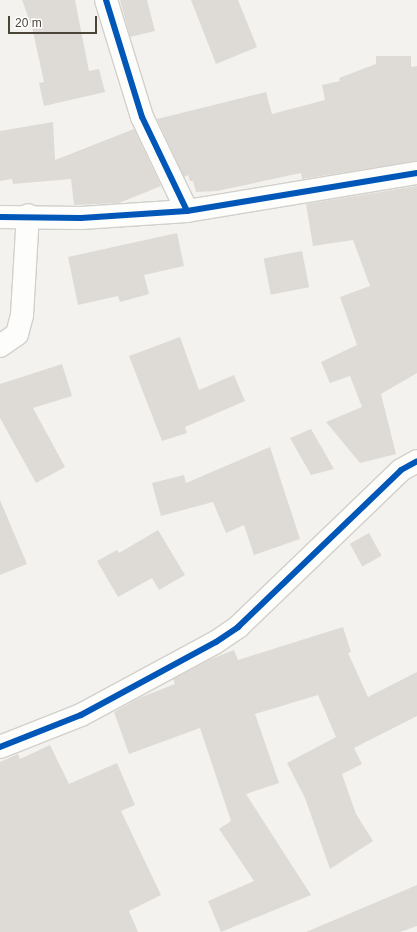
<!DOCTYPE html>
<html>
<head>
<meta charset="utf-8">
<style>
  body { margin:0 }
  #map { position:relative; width:417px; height:932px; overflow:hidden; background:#f4f2ee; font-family:Helvetica,sans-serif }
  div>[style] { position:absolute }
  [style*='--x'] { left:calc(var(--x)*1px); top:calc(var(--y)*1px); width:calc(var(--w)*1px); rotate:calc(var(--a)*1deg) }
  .building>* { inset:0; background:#dedbd6; transform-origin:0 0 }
  .roads { filter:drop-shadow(1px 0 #d2d0cb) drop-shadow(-1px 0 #d2d0cb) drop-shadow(0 1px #d2d0cb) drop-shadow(0 -1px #d2d0cb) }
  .minor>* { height:22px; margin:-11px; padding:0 11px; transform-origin:11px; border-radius:11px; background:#fdfdfc }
  .cycleway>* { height:6px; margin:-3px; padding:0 3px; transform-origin:3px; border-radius:3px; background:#0057b8 }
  span { translate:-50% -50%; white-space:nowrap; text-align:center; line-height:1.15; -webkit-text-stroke:3px #fff; paint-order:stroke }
  .scale { position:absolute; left:8px; top:16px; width:89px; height:18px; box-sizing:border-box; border:2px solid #4b4439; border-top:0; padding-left:5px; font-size:12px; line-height:14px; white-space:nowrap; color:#4b4439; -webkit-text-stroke:3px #fff; paint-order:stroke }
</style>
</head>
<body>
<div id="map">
  <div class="building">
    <div style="clip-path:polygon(22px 0,75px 0,89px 71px,99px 69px,105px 92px,44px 106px,39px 83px,44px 82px,32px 27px)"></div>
    <div style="clip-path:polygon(120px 0,147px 0,155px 31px,130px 37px)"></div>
    <div style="clip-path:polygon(191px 0,238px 0,257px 47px,216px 64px)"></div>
    <div style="clip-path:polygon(376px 56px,411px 56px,411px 67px,417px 66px,417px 161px,302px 179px,301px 173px,217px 191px,196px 192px,193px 181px,190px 181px,188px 175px,184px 177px,157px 119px,266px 92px,272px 114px,325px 100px,322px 85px,340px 81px,339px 78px,376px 64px)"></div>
    <div style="clip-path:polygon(53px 122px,55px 160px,134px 129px,161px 186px,119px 203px,74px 205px,71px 179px,13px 184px,12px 179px,0 181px,0 131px)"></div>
    <div style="clip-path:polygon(417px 186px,417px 373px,381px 394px,396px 454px,360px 463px,326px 422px,362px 407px,350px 376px,330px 383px,321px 362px,357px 345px,340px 297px,370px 286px,353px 240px,313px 246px,306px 204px)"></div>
    <div style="clip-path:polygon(177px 233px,184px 266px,144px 275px,149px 294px,120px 302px,118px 296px,78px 305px,68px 257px)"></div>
    <div style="left:302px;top:251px;width:37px;height:39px;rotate:79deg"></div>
    <div style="clip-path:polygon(180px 337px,199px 390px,234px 375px,245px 401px,185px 427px,187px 433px,162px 441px,129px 356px)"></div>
    <div style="clip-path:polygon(62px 364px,72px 396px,33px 408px,65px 467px,36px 483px,0 418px,0 384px)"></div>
    <div style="clip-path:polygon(311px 429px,334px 469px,311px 475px,290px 438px)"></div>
    <div style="clip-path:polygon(270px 447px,300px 539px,254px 555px,244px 525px,226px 533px,213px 502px,161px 516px,152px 483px,184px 475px,186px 483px)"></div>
    <div style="clip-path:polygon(0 500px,27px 564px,0 575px)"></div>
    <div style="clip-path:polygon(158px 530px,185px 575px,159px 590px,152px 578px,118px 597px,97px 561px,117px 550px,119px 553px)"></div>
    <div style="left:369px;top:533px;width:26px;height:22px;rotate:61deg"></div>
    <div style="clip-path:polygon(343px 627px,351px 652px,348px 653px,368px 697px,417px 672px,417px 716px,354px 748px,362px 764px,342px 774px,356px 814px,373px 841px,330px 869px,305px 798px,287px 763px,336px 737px,318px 695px,255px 714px,279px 783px,246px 794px,311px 895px,221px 932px,208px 901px,254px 881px,219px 829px,231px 821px,200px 728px,129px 754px,114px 712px,139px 698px,175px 684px,173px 679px,211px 659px,234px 650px,238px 660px)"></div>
    <div style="clip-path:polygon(50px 745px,69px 784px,117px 763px,135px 805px,121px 811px,161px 895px,129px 911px,138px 932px,0 932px,0 762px,18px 754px,20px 759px)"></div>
    <div style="clip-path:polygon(417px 885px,417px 926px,400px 932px,306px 932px)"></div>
  </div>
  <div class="roads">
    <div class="minor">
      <div style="--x:106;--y:0;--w:122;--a:72.9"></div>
      <div style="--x:142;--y:117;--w:104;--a:64.4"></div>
      <div style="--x:0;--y:217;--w:81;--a:0.7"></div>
      <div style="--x:81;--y:218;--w:106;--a:-3.8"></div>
      <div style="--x:187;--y:211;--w:233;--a:-9.4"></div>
      <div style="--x:0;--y:346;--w:21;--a:-35"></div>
      <div style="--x:17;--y:334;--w:20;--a:-75"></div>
      <div style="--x:22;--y:315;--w:100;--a:-86.6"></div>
      <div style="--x:0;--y:747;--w:87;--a:-21.6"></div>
      <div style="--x:81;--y:715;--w:153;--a:-28.4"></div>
      <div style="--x:216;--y:642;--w:27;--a:-34"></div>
      <div style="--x:238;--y:627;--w:226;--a:-43.9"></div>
      <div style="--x:401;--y:470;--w:18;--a:-29"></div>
    </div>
  </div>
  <div class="cycleway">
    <div style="--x:106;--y:0;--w:122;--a:72.9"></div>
    <div style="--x:142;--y:117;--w:104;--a:64.4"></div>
    <div style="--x:0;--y:217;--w:81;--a:0.7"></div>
    <div style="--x:81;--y:218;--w:106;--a:-3.8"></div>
    <div style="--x:187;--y:211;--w:233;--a:-9.4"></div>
    <div style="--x:0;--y:747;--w:87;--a:-21.6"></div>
    <div style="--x:81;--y:715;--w:153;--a:-28.4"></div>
    <div style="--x:216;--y:642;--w:27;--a:-34"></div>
    <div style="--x:238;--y:627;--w:226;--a:-43.9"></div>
    <div style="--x:401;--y:470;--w:18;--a:-29"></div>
  </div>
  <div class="scale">20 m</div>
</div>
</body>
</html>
